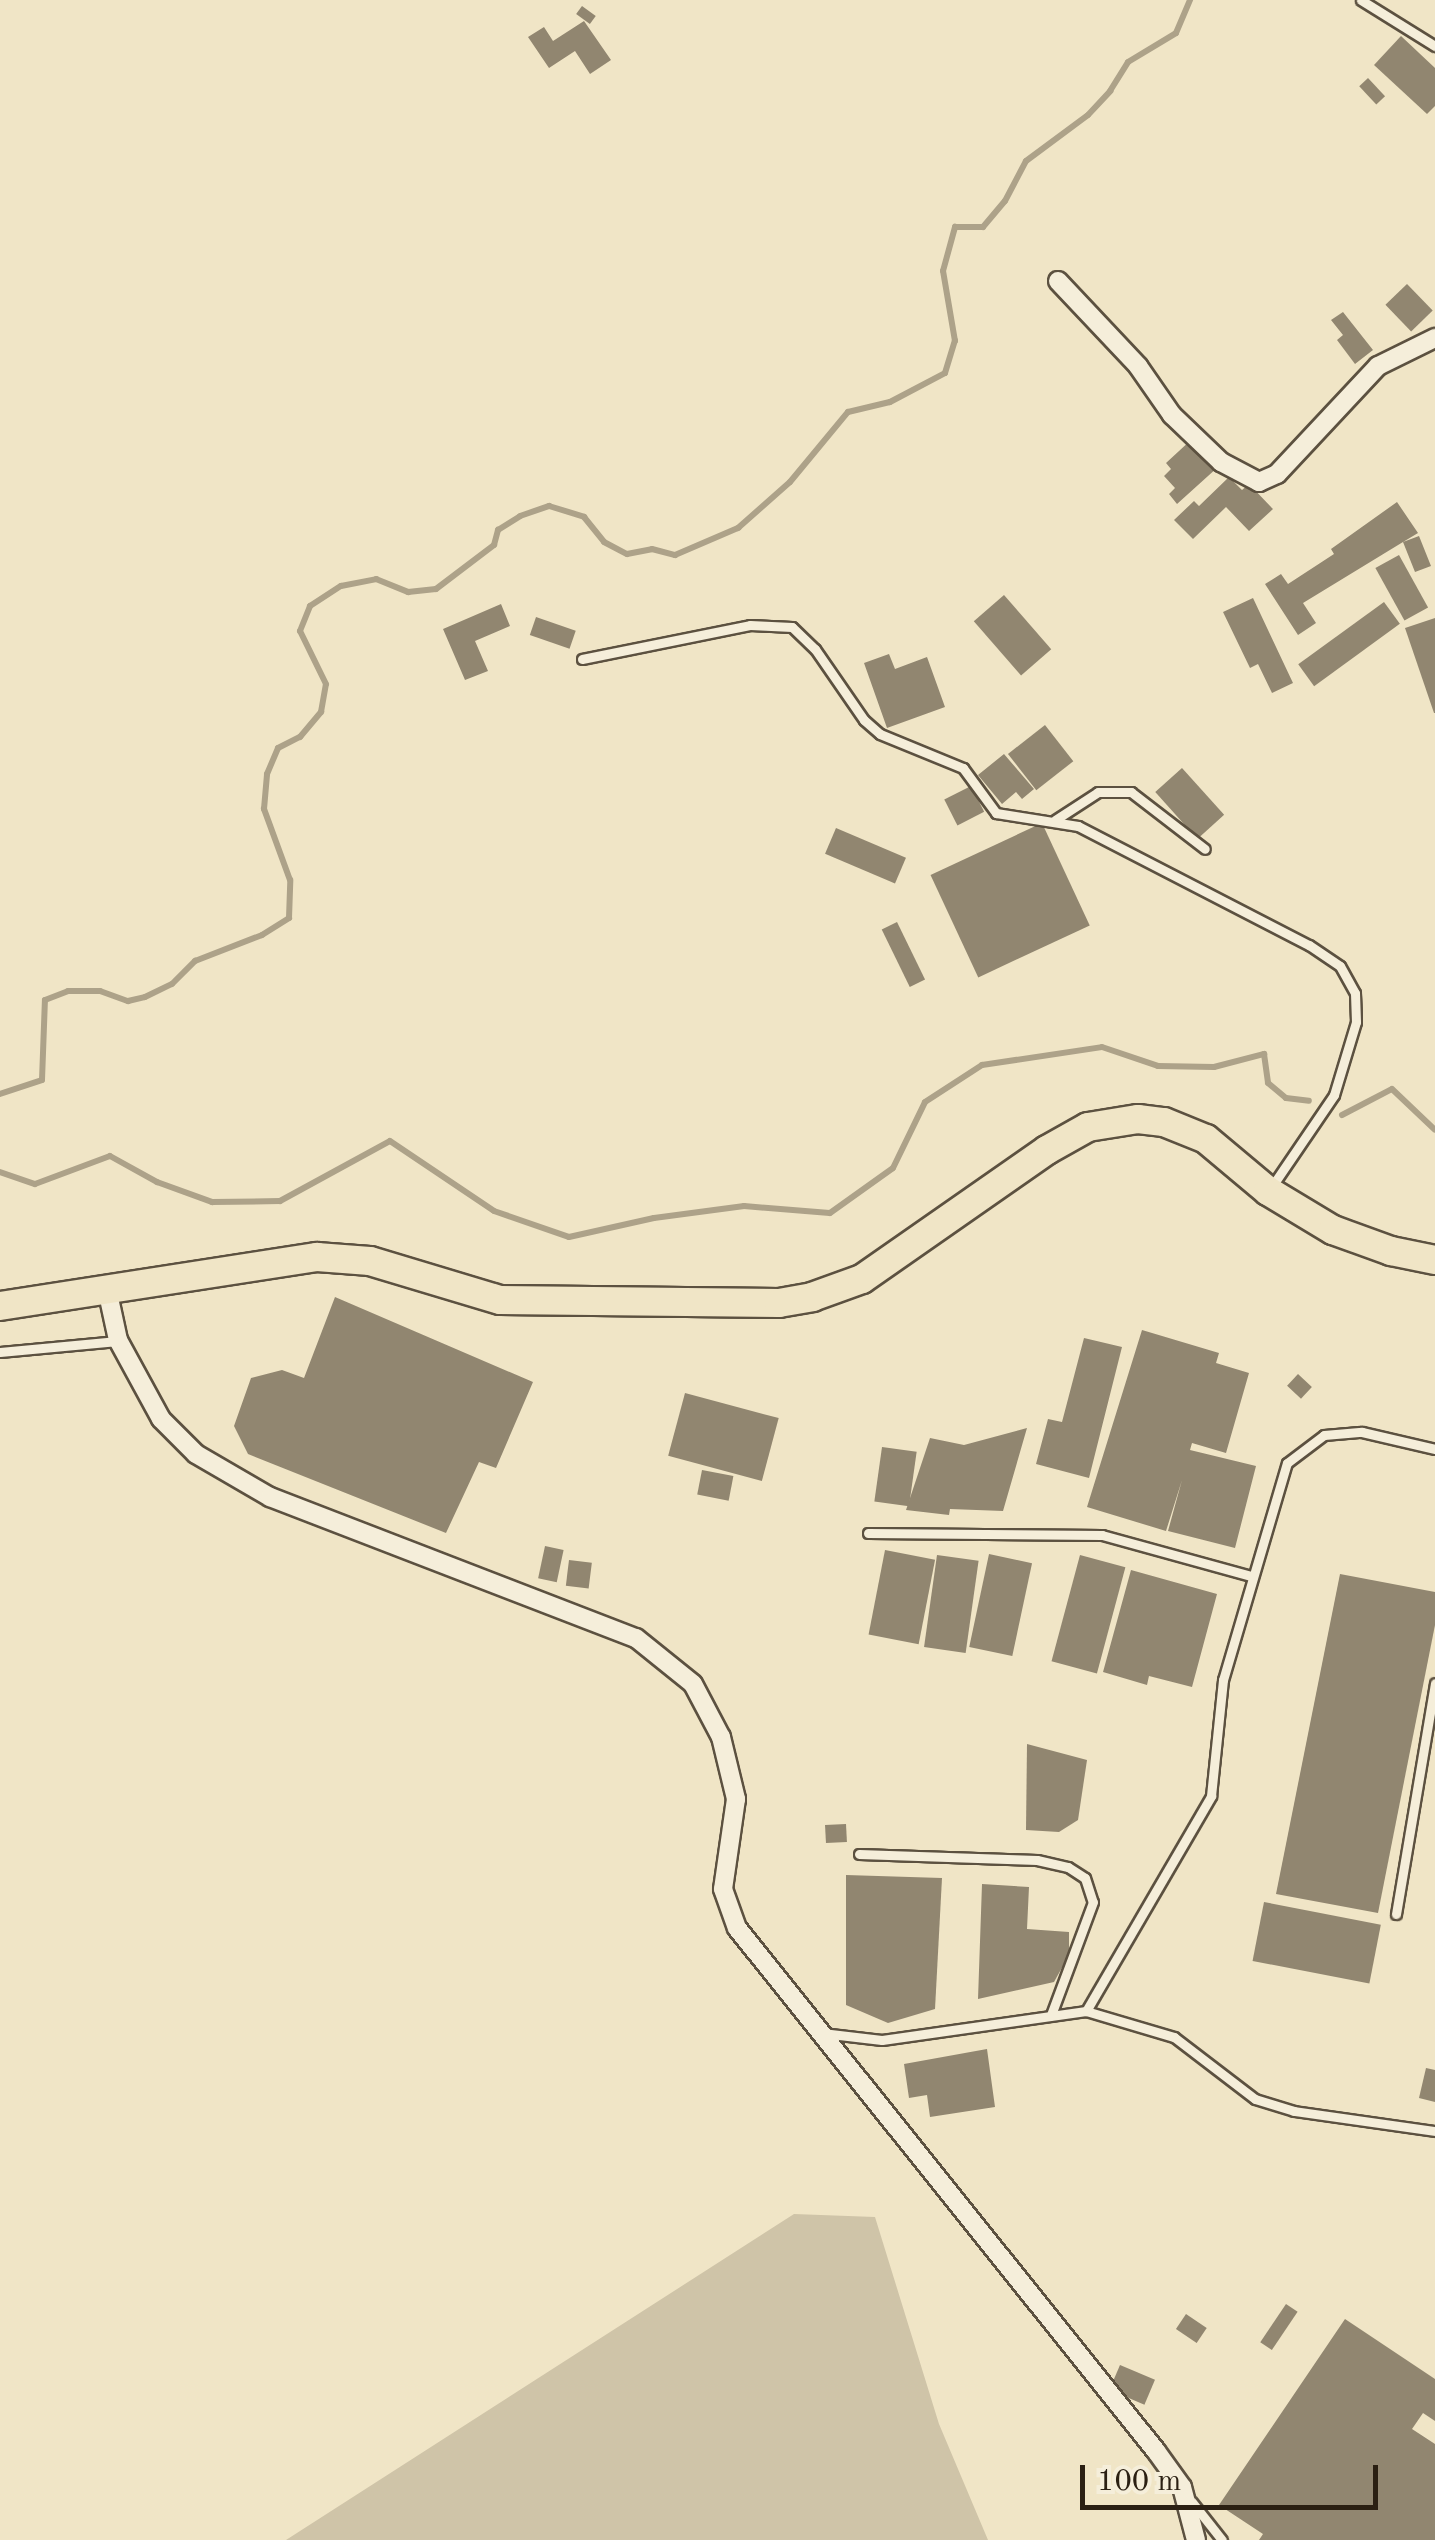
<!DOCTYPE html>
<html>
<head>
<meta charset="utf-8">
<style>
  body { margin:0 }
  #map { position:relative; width:1435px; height:2540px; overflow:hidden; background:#f0e5c6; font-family:"Old Standard TT",serif }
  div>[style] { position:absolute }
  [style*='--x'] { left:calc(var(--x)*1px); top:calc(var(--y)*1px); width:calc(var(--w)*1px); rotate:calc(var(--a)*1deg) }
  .green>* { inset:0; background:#cfc4a8 }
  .stream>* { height:6px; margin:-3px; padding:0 3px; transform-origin:3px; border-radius:3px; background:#ada289 }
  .building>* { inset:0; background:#918670; transform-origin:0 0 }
  .roads { filter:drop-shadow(2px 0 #5c5140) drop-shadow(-2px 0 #5c5140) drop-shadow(0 2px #5c5140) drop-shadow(0 -2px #5c5140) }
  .service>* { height:9px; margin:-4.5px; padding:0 4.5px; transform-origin:4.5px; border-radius:4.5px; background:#f5eeda }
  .minor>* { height:18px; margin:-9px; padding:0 9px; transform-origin:9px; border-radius:9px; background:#f5eeda }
  .trunk>* { height:28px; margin:-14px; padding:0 14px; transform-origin:14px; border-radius:14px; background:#f0e5c6 }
  span { translate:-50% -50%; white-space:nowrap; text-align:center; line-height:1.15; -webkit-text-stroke:9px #f5eeda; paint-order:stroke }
  .scale { position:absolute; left:1080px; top:2465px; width:298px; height:45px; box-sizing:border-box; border:5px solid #2b2013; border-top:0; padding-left:12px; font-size:30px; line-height:35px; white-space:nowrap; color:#2b2013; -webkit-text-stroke:8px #f5eeda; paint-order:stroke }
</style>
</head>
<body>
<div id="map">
  <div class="green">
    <div style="clip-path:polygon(794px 2214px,875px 2217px,939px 2424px,988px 2540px,286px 2540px)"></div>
  </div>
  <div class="stream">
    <div style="--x:0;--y:1094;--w:44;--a:-18.4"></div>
    <div style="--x:42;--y:1080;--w:80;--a:-87.9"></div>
    <div style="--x:45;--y:1000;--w:25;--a:-21"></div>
    <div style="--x:68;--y:991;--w:32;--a:0"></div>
    <div style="--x:100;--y:991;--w:30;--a:20"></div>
    <div style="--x:128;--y:1001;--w:17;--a:-13"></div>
    <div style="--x:145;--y:997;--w:30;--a:-26"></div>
    <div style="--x:172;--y:984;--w:33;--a:-45"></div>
    <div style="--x:195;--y:961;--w:72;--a:-21.2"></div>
    <div style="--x:262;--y:935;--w:32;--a:-32"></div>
    <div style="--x:289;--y:918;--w:38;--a:-88"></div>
    <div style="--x:290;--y:880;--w:76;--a:-110.1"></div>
    <div style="--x:264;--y:809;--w:35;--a:-85"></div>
    <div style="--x:267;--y:774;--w:28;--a:-67"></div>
    <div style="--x:278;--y:748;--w:25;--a:-27"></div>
    <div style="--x:300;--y:737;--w:33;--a:-50"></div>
    <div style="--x:321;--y:712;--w:28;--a:-80"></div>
    <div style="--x:326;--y:684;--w:59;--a:-116.1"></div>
    <div style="--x:300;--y:631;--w:27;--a:-68"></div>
    <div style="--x:310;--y:606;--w:37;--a:-33"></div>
    <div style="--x:341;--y:586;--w:36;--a:-11"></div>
    <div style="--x:376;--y:579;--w:35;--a:22"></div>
    <div style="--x:408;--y:592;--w:28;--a:-6"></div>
    <div style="--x:436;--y:589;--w:73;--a:-37.2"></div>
    <div style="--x:494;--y:545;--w:16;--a:-75"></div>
    <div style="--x:498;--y:530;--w:26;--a:-32"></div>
    <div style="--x:520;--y:516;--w:31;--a:-19"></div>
    <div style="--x:549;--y:506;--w:37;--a:17"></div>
    <div style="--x:584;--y:517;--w:32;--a:51"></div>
    <div style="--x:604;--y:542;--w:26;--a:28"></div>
    <div style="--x:627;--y:554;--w:25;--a:-11"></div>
    <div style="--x:652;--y:549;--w:24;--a:15"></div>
    <div style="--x:675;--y:555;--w:69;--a:-23.2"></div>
    <div style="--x:738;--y:528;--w:69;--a:-41.5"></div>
    <div style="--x:790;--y:482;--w:91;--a:-50.4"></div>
    <div style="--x:848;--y:412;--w:43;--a:-13.4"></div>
    <div style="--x:890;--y:402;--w:62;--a:-27.8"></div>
    <div style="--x:945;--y:373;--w:34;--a:-73"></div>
    <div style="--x:955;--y:341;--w:71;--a:-99.7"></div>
    <div style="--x:943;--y:271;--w:46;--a:-74.7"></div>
    <div style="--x:955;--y:227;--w:28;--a:0"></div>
    <div style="--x:983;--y:227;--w:34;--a:-50"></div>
    <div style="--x:1005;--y:201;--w:45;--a:-62.3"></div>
    <div style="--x:1026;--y:161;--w:77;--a:-36.6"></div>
    <div style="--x:1088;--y:115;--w:33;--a:-47"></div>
    <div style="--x:1110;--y:91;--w:34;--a:-58"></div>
    <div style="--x:1128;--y:62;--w:56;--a:-31.1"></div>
    <div style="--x:1176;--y:33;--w:36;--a:-67"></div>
    <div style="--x:1342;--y:1115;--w:56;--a:-27.5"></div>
    <div style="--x:1392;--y:1089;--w:59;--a:43.6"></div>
    <div style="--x:0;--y:1172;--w:37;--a:19"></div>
    <div style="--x:35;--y:1184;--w:80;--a:-20.5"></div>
    <div style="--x:110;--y:1156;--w:54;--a:29"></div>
    <div style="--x:157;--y:1182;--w:59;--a:20"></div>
    <div style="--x:212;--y:1202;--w:68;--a:-0.8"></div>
    <div style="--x:280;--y:1201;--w:125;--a:-28.6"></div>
    <div style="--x:390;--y:1141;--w:125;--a:33.9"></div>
    <div style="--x:494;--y:1211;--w:79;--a:19.1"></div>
    <div style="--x:569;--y:1237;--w:87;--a:-12.6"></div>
    <div style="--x:654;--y:1218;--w:91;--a:-7.6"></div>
    <div style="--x:744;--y:1206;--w:86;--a:4.7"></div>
    <div style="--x:830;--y:1213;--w:77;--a:-35.5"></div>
    <div style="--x:893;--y:1168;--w:73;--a:-64.1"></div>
    <div style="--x:925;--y:1102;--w:68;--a:-33"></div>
    <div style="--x:982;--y:1065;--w:121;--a:-8.5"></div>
    <div style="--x:1102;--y:1047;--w:59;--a:18.7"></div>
    <div style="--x:1158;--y:1066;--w:56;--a:1"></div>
    <div style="--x:1214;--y:1067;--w:52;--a:-14.6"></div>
    <div style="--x:1264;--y:1054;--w:29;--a:82"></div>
    <div style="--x:1268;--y:1083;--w:23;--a:40"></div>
    <div style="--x:1286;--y:1098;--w:23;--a:7"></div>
  </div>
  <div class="building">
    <div style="left:582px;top:6px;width:17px;height:10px;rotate:36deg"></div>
    <div style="clip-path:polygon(584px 21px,611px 60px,590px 74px,575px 51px,549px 68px,528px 37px,544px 27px,553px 41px)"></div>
    <div style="clip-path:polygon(1401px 36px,1435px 68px,1435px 106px,1427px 114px,1374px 65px)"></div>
    <div style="left:1368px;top:78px;width:25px;height:12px;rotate:47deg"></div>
    <div style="left:1407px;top:284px;width:37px;height:30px;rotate:46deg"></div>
    <div style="clip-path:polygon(1343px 312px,1373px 350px,1355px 364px,1337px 340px,1343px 335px,1331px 320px)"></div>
    <div style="clip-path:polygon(1192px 439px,1218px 467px,1177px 504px,1169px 494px,1175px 488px,1164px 476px,1171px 469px,1166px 463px)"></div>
    <div style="clip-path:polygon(1229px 477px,1242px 490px,1249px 484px,1273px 509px,1249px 531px,1226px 507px,1193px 539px,1174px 520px,1194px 501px,1199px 506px)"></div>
    <div style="clip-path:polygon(1397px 502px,1418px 533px,1403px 542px,1419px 536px,1431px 566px,1415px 572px,1403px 542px,1303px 603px,1316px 623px,1298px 635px,1265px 584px,1281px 574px,1288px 584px,1334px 554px,1331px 549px)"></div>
    <div style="left:1399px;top:555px;width:60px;height:27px;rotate:61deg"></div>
    <div style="left:1004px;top:595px;width:72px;height:40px;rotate:49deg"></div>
    <div style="clip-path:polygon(1253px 598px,1293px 683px,1272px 693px,1258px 664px,1250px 668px,1223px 612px)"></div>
    <div style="left:1384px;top:602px;width:27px;height:106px;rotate:54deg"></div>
    <div style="clip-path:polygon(501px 604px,510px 626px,475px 641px,488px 671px,465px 680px,443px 629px)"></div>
    <div style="left:536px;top:617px;width:42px;height:19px;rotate:19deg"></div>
    <div style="clip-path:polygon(1435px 618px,1435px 713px,1434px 713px,1405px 628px)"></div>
    <div style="clip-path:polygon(889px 654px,895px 669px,927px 657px,945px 707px,887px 728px,864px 663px)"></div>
    <div style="left:1045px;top:725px;width:46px;height:47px;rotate:52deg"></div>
    <div style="clip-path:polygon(1004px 754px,1034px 789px,1022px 799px,1016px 792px,1002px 804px,978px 775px)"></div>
    <div style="left:1182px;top:768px;width:63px;height:36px;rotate:48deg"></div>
    <div style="left:971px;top:786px;width:29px;height:30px;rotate:63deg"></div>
    <div style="left:1042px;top:823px;width:113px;height:123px;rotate:65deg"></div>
    <div style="left:836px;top:828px;width:76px;height:28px;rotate:23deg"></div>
    <div style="left:897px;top:922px;width:64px;height:17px;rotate:64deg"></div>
    <div style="clip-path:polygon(335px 1297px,533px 1382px,496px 1468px,479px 1462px,446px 1533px,248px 1454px,234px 1426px,251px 1378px,282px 1370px,304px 1378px)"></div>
    <div style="clip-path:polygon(1142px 1330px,1219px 1353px,1216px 1363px,1249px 1373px,1226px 1453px,1192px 1443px,1190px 1450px,1256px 1466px,1235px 1548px,1168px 1531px,1182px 1480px,1166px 1531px,1087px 1507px)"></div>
    <div style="clip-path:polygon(1084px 1338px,1122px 1347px,1089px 1478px,1036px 1464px,1048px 1419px,1062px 1422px)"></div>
    <div style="left:1298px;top:1374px;width:19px;height:16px;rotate:43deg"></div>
    <div style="left:685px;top:1393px;width:97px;height:65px;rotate:15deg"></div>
    <div style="clip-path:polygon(1027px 1428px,1003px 1511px,950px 1509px,949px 1515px,906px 1510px,930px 1438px,964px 1445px)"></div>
    <div style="left:882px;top:1447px;width:35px;height:55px;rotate:8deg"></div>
    <div style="left:702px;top:1470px;width:32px;height:25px;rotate:11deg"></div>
    <div style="left:545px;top:1546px;width:19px;height:33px;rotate:12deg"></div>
    <div style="left:885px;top:1550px;width:51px;height:86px;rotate:11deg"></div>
    <div style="left:989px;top:1554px;width:44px;height:95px;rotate:12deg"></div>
    <div style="left:937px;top:1555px;width:42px;height:93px;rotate:8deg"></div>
    <div style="left:1080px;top:1555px;width:47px;height:110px;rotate:15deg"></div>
    <div style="left:569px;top:1560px;width:23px;height:26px;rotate:7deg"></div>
    <div style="clip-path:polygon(1131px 1570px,1217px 1594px,1192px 1687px,1149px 1676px,1147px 1685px,1103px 1672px)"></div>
    <div style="clip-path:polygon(1340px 1574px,1435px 1592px,1435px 1625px,1378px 1913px,1276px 1894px)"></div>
    <div style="clip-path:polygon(1027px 1744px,1087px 1760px,1078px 1820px,1059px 1832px,1026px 1830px)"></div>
    <div style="left:846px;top:1824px;width:18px;height:21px;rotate:87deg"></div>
    <div style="clip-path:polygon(846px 1875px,942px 1878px,935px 2009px,888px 2023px,846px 2005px)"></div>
    <div style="clip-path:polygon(982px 1884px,1029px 1887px,1027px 1929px,1069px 1932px,1069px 1955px,1054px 1982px,978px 1999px)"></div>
    <div style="left:1264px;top:1902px;width:119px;height:60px;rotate:11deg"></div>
    <div style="clip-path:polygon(987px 2049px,995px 2107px,930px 2117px,927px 2095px,909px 2098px,904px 2064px)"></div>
    <div style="clip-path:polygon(1426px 2068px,1435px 2070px,1435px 2102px,1419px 2098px)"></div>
    <div style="left:1286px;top:2304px;width:14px;height:46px;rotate:34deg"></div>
    <div style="left:1186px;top:2314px;width:25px;height:18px;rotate:34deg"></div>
    <div style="clip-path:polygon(1345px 2319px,1435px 2379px,1435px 2421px,1423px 2413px,1412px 2429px,1435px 2444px,1435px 2540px,1259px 2540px,1263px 2534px,1219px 2505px)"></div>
    <div style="left:1120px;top:2365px;width:38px;height:27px;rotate:23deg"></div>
  </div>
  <div class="roads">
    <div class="service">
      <div style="--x:1361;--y:0;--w:87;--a:31.9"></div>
      <div style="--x:582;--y:659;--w:171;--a:-11.4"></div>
      <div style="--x:750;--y:625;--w:42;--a:2.7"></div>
      <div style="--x:792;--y:627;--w:32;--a:44"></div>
      <div style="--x:815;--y:649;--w:86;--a:55.4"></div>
      <div style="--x:864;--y:720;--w:21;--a:41"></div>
      <div style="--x:880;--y:734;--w:90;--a:22.3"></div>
      <div style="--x:963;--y:768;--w:56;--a:53.7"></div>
      <div style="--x:996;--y:813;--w:83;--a:9"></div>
      <div style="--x:1078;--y:826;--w:260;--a:27.3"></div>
      <div style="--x:1309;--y:945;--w:37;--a:34"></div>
      <div style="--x:1340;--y:966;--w:31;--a:61"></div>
      <div style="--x:1355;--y:993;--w:29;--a:88"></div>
      <div style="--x:1356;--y:1022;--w:76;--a:106.8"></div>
      <div style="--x:1334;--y:1095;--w:114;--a:124.2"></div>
      <div style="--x:1055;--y:820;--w:51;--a:-33.1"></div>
      <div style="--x:1098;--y:792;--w:33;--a:0"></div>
      <div style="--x:1131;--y:792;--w:93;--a:37.6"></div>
      <div style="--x:0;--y:1352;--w:118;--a:-5.4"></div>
      <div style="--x:868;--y:1533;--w:234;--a:0.5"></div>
      <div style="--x:1102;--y:1535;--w:155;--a:15.4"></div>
      <div style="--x:859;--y:1854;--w:178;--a:1.9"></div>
      <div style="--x:1037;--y:1860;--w:32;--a:13"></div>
      <div style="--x:1068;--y:1867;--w:20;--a:33"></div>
      <div style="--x:1085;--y:1878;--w:25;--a:72"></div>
      <div style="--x:1093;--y:1902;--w:121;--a:110.4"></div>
      <div style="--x:1396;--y:1914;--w:234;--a:-80.4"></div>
      <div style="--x:1086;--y:2011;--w:92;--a:16.5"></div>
      <div style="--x:1174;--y:2037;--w:102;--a:37.4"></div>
      <div style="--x:1255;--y:2099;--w:41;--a:17.1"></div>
      <div style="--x:1294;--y:2111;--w:142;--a:8.1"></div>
      <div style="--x:822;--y:2033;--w:60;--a:6.7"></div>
      <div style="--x:882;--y:2040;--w:206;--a:-8.1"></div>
      <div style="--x:1086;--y:2011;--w:249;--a:-59.8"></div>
      <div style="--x:1211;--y:1796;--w:117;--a:-84.1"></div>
      <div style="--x:1223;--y:1680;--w:226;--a:-73.6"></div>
      <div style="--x:1287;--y:1463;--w:46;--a:-37.1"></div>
      <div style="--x:1324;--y:1435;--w:38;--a:-5"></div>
      <div style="--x:1362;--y:1432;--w:75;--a:13.1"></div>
      <div style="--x:1192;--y:2502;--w:48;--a:51.7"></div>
    </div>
    <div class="minor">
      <div style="--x:1058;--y:281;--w:117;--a:46.7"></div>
      <div style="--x:1138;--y:366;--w:60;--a:55.2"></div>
      <div style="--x:1172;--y:415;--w:68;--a:43.8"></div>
      <div style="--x:1221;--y:462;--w:43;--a:27.8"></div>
      <div style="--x:1259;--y:482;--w:20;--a:-24"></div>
      <div style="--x:1277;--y:474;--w:148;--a:-46.9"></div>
      <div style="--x:1378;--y:366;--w:64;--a:-26.2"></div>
      <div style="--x:107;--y:1289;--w:52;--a:77.8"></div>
      <div style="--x:118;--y:1340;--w:90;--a:61.4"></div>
      <div style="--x:161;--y:1419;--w:49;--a:45"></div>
      <div style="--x:196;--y:1454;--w:86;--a:30.2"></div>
      <div style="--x:270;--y:1497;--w:392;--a:21.1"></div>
      <div style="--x:636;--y:1638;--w:73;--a:38.9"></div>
      <div style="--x:693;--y:1684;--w:60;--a:62.2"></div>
      <div style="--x:721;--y:1737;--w:64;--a:76.4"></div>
      <div style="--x:736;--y:1799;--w:91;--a:98.2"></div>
      <div style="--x:723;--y:1889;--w:41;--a:70.3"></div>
      <div style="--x:737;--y:1928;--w:670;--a:51.3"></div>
      <div style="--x:1156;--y:2451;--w:44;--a:54.2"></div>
      <div style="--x:1182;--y:2487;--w:55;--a:75.2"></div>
    </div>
    <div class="trunk">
      <div style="--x:0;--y:1306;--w:321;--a:-8.8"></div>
      <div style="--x:317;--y:1257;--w:53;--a:4.3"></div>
      <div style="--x:370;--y:1261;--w:136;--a:16.7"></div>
      <div style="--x:500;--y:1300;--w:279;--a:0.6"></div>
      <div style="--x:779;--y:1303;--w:34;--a:-10"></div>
      <div style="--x:812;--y:1297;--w:53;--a:-19.8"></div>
      <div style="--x:862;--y:1279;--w:226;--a:-34.9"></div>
      <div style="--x:1047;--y:1150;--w:47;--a:-29.3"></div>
      <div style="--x:1088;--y:1127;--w:51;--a:-9.1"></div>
      <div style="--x:1138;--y:1119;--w:26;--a:7"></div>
      <div style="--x:1164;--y:1122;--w:45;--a:22"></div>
      <div style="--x:1206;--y:1139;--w:81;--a:40"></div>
      <div style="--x:1268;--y:1191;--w:76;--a:31"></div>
      <div style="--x:1333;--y:1230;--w:62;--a:19.9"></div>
      <div style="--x:1391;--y:1251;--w:45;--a:11.6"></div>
    </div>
  </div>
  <div class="scale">100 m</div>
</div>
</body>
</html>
